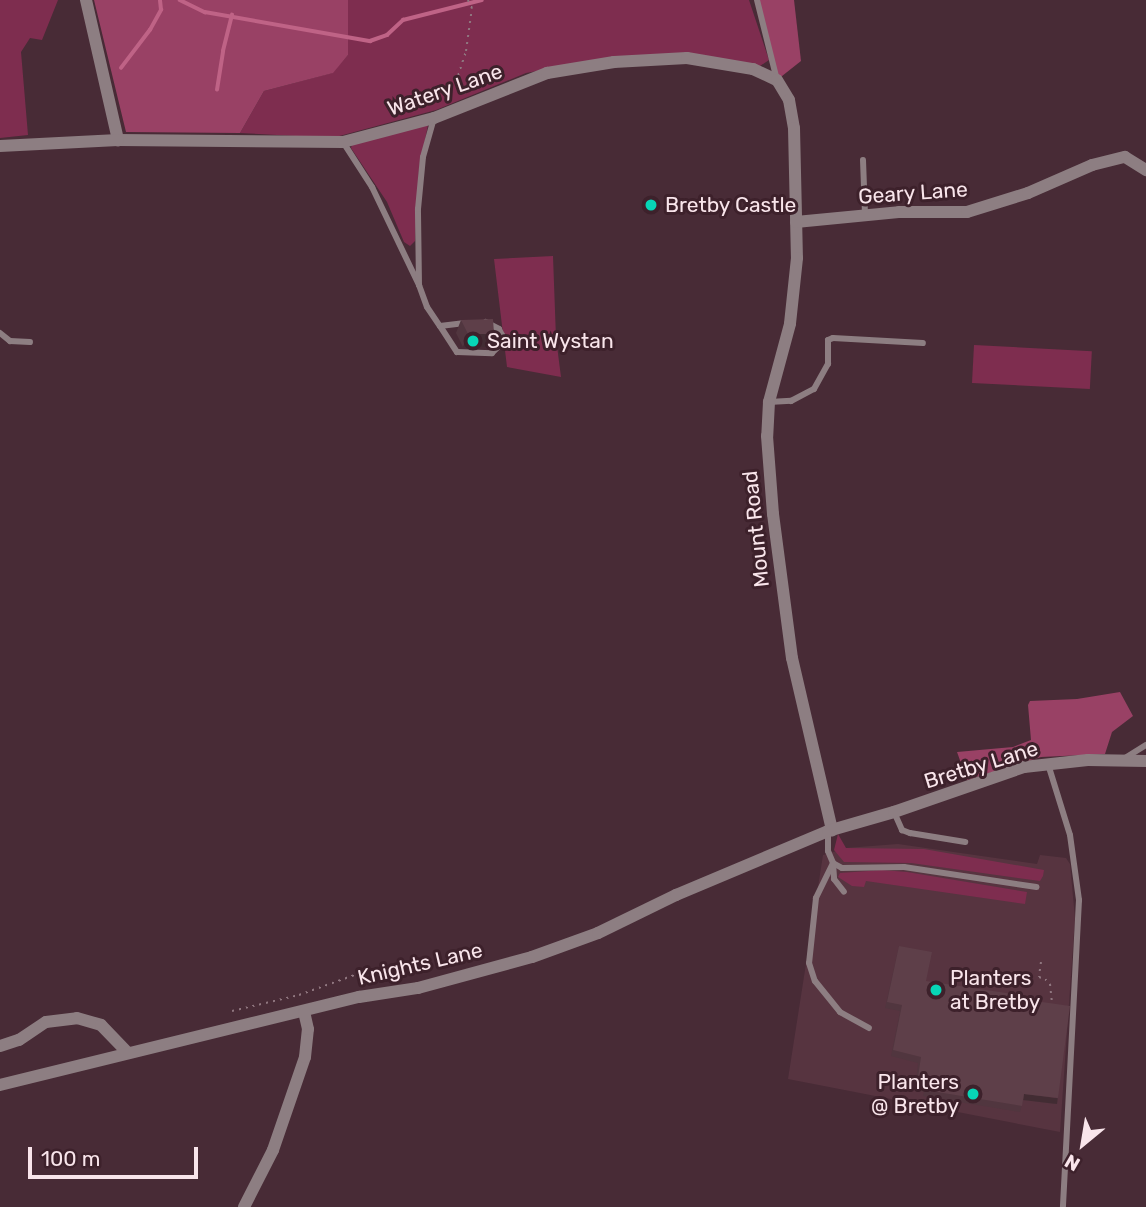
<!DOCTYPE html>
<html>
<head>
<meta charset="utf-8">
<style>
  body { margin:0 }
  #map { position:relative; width:1146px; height:1207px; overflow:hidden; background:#482b36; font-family:Rubik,sans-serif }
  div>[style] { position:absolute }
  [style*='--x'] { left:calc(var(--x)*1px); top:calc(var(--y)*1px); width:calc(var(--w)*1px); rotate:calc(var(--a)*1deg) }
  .built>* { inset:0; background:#573440 }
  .green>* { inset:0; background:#7e2d4f; transform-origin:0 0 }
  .forest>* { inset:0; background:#994165 }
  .stream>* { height:3.5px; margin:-1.75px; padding:0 1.75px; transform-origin:1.75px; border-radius:1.75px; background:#bf6386 }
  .path>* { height:2px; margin-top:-1px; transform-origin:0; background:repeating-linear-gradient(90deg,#8f767f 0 2px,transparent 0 7px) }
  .service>* { height:6px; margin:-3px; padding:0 3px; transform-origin:3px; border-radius:3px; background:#8d7e82 }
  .minor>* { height:12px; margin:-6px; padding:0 6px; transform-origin:6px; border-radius:6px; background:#8d7e82 }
  .wall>* { inset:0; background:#51363f }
  .shaded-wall>* { inset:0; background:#422c33; transform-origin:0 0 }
  .building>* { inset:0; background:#5e3f49 }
  .dots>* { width:19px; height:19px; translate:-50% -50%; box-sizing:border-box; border:4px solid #3d212b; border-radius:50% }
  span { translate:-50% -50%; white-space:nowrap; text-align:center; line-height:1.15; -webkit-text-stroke:6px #3d212b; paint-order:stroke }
  .street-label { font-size:21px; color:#f9e5eb }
  .poi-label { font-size:21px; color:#f9e5eb }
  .left { translate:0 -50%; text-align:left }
  .right { translate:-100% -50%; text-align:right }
  .north { position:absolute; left:1048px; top:1109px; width:70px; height:70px; -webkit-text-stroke:5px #3d212b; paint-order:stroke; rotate:210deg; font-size:19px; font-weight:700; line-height:28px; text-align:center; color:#f9e5eb }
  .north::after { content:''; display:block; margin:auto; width:24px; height:32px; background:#f9e5eb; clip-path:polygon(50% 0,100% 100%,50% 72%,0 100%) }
  .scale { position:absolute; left:28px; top:1147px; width:170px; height:32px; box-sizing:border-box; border:4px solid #f9e5eb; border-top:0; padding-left:9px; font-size:21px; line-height:24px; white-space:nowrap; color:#f9e5eb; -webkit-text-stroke:5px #3d212b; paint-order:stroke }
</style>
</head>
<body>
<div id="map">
  <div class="built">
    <div style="clip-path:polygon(898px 844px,1037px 864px,1040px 855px,1066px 858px,1070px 864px,1075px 918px,1060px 1132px,788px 1079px,823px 855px,846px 848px)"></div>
  </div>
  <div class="green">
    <div style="clip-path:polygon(0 0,58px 0,42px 40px,30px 38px,21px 52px,28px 135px,0 138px)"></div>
    <div style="clip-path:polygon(348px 0,749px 0,769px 60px,760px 66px,615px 57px,526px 73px,436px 110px,332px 138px,240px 133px,264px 91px,332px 73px,348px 55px)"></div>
    <div style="clip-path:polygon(428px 125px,419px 170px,415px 241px,410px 246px,404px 242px,387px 202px,351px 148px,352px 144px)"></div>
    <div style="clip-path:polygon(553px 256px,556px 338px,561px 377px,507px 367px,494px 259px)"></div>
    <div style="left:974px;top:345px;width:118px;height:38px;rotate:3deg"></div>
    <div style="clip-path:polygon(838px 834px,846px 848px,924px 849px,1044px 870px,1043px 876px,1040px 881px,911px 863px,844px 862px,834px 850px)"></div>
    <div style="clip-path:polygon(882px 870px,907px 872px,1027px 892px,1025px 904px,866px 881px,864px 887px,852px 886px,838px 877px,840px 873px)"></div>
  </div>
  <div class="forest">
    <div style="clip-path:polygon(94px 0,348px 0,348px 55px,333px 73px,264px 91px,240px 133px,126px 132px)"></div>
    <div style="clip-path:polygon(757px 0,794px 0,801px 61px,777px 80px)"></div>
    <div style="clip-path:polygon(1120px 692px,1133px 716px,1112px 732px,1105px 754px,1041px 757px,967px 780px,957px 752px,1013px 747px,1031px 740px,1028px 705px,1030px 701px,1077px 699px)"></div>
  </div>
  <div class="stream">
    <div style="--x:180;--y:0;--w:28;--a:26"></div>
    <div style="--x:205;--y:12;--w:168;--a:10"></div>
    <div style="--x:370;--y:41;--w:18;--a:-19"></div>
    <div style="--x:387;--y:35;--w:22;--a:-43"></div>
    <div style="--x:403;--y:20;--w:81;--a:-14.2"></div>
    <div style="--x:121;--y:68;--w:48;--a:-52.7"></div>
    <div style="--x:150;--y:30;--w:23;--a:-61"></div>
    <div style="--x:161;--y:10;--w:10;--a:-96"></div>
    <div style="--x:217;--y:90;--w:39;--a:-81"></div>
    <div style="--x:223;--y:51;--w:37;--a:-76"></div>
  </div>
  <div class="path">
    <div style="--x:465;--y:94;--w:15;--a:-127"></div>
    <div style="--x:456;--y:82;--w:33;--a:-72"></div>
    <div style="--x:466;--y:51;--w:43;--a:-82.1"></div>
    <div style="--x:472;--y:8;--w:9;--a:-117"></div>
    <div style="--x:1041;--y:962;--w:15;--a:98"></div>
    <div style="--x:1039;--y:977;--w:6;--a:18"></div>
    <div style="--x:1045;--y:979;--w:7;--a:45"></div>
    <div style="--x:1050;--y:984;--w:19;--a:84"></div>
    <div style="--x:232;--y:1011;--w:69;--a:-13.4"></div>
    <div style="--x:299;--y:995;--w:65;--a:-19.8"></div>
  </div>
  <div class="service">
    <div style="--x:757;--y:0;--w:82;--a:76"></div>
    <div style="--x:343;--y:142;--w:54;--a:57.2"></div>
    <div style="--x:372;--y:187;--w:109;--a:64.4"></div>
    <div style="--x:419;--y:285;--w:76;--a:-90.8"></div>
    <div style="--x:418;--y:209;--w:52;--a:-84.5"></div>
    <div style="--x:423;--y:157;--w:41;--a:-74.2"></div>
    <div style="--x:863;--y:160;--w:55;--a:87.9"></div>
    <div style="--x:419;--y:285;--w:23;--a:70"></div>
    <div style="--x:427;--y:307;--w:23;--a:56"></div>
    <div style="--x:440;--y:326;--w:25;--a:-7"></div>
    <div style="--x:440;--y:326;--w:31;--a:57"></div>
    <div style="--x:457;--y:352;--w:35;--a:2"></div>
    <div style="--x:492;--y:353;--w:13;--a:-45"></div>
    <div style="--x:501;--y:344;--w:9;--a:-84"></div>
    <div style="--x:502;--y:335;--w:7;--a:-117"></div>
    <div style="--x:499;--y:329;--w:15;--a:-152"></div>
    <div style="--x:0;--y:333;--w:13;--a:39"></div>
    <div style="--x:10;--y:341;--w:20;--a:3"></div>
    <div style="--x:769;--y:402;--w:22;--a:-3"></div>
    <div style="--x:791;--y:401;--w:26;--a:-28"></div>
    <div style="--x:814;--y:389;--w:29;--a:-61"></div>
    <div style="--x:828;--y:364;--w:24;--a:-90"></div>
    <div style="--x:828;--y:340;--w:5;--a:-22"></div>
    <div style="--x:833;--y:338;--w:90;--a:3.2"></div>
    <div style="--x:1125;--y:758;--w:25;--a:-32"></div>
    <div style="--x:1048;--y:764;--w:74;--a:72.8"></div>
    <div style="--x:1070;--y:835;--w:66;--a:82.1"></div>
    <div style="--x:1079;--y:900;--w:307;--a:93"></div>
    <div style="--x:894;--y:812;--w:20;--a:66"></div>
    <div style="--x:902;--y:830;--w:9;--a:21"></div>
    <div style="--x:910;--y:833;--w:56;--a:9.3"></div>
    <div style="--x:828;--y:831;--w:20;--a:90"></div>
    <div style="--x:828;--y:851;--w:13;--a:67"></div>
    <div style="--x:833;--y:863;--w:10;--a:29"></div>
    <div style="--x:842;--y:868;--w:62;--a:-0.9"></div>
    <div style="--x:904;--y:867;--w:134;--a:8.6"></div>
    <div style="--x:833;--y:863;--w:39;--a:116"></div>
    <div style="--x:816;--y:898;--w:65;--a:96.1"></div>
    <div style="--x:809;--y:963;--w:19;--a:72"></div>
    <div style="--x:815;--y:981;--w:40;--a:51"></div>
    <div style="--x:840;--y:1012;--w:33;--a:29"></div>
    <div style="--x:833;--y:863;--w:16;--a:86"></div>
    <div style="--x:834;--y:879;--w:16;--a:52"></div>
  </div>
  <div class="minor">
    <div style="--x:86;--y:0;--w:144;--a:77.1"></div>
    <div style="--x:118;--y:140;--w:225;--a:0.5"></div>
    <div style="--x:343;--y:142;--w:94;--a:-14.8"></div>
    <div style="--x:434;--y:118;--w:122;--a:-21.7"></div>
    <div style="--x:547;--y:73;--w:68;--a:-9.3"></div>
    <div style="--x:614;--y:62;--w:73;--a:-3.1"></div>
    <div style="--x:687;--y:58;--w:67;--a:9.5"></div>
    <div style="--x:753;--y:69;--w:26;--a:25"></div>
    <div style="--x:777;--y:80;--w:23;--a:59"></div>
    <div style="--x:789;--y:100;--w:28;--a:80"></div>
    <div style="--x:794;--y:128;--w:130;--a:88.7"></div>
    <div style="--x:797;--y:258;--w:66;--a:96.1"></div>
    <div style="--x:790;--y:324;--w:81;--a:105.1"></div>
    <div style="--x:769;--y:402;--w:34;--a:93"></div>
    <div style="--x:767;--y:436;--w:78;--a:85.6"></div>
    <div style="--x:773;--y:514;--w:145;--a:82.5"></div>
    <div style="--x:792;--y:658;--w:177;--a:76.9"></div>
    <div style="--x:0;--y:146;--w:118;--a:-2.9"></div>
    <div style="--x:796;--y:222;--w:103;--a:-5.5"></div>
    <div style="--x:899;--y:212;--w:68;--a:0"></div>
    <div style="--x:967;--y:212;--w:64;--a:-17.3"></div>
    <div style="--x:1028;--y:193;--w:70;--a:-23.6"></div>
    <div style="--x:1092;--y:165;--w:34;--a:-14"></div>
    <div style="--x:1125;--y:157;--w:25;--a:32"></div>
    <div style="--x:0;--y:1046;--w:20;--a:-18"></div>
    <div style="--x:19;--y:1040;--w:32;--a:-34"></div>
    <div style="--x:46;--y:1022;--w:31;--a:-7"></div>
    <div style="--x:77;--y:1018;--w:25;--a:16"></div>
    <div style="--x:101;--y:1025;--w:39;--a:46"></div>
    <div style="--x:0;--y:1085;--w:370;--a:-13.8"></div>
    <div style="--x:359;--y:997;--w:60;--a:-8.7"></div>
    <div style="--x:418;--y:988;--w:118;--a:-15.2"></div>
    <div style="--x:532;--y:957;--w:70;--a:-20"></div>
    <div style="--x:598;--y:933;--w:87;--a:-26"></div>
    <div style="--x:676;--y:895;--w:165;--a:-22.8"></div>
    <div style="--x:828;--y:831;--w:69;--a:-16.1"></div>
    <div style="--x:894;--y:812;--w:138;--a:-19.1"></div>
    <div style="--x:1024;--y:767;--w:64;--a:-6.2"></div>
    <div style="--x:1088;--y:760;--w:58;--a:1"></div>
    <div style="--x:244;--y:1207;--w:64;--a:-63"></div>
    <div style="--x:273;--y:1150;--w:98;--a:-71"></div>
    <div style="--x:305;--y:1057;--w:28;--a:-84"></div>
    <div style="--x:308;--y:1029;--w:17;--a:-103"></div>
  </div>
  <div class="wall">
    <div style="clip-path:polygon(461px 320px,489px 347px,463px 347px,456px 333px)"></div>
    <div style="clip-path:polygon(899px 946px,926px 981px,1056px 1104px,1023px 1100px,1020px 1112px,923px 1096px,924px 1092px,915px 1090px,918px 1063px,891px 1056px,900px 1011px,885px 1008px)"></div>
  </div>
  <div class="shaded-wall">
    <div style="clip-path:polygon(468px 334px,494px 334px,489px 347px,463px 347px)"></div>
    <div style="left:1024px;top:1094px;width:34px;height:6px;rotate:7deg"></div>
  </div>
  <div class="building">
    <div style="clip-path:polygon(493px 319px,494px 334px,468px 334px,461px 320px)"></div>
    <div style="clip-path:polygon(899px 946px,932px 952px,926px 981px,1013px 994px,1015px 998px,1070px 1006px,1058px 1098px,1024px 1094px,1022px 1106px,925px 1090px,926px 1086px,917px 1084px,921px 1057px,893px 1050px,902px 1005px,887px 1002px)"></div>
  </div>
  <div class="dots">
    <div style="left:651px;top:205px;background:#07d5b6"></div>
    <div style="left:473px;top:341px;background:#07d5b6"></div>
    <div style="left:936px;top:990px;background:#07d5b6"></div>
    <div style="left:973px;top:1094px;background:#07d5b6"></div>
  </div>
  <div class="street-label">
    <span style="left:445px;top:90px;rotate:-19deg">Watery Lane</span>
    <span style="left:913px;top:193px;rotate:-4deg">Geary Lane</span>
    <span style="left:756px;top:529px;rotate:-96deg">Mount Road</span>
    <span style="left:981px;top:765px;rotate:-17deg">Bretby Lane</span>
    <span style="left:420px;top:964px;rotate:-13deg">Knights Lane</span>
  </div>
  <div class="poi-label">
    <span class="left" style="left:665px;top:205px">Bretby Castle</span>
    <span class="left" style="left:487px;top:341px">Saint Wystan</span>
    <span class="left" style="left:950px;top:990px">Planters<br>at Bretby</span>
    <span class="right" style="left:959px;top:1094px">Planters<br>@ Bretby</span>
  </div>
  <div class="north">N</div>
  <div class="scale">100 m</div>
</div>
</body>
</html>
